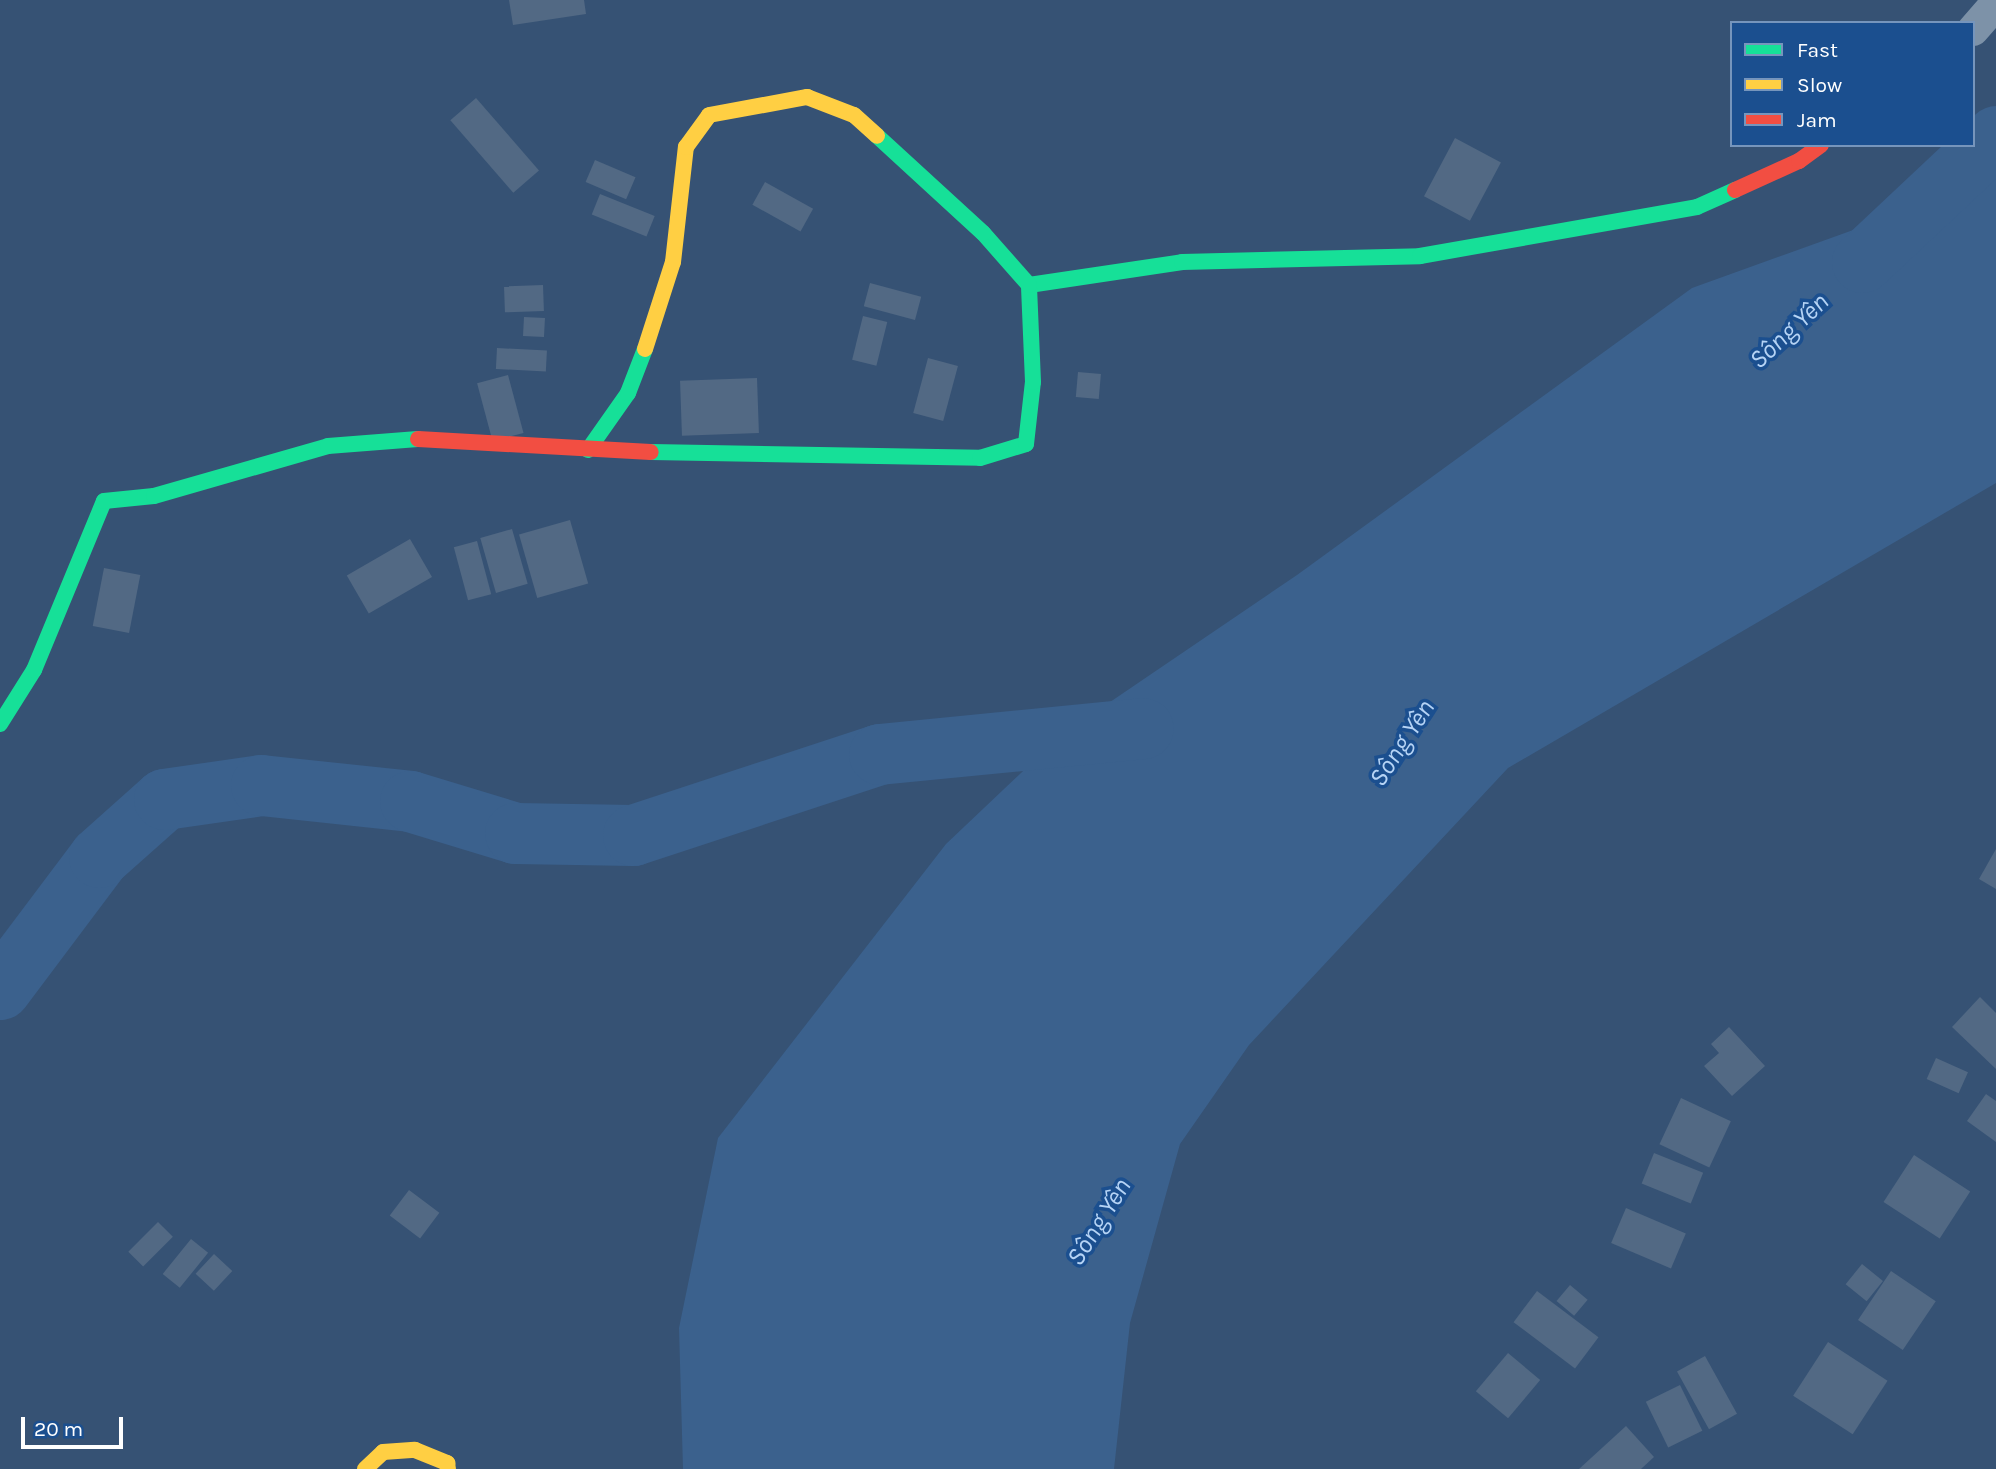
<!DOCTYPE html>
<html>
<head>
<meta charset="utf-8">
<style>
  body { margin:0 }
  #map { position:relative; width:1996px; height:1469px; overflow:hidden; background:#365274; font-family:Karla,sans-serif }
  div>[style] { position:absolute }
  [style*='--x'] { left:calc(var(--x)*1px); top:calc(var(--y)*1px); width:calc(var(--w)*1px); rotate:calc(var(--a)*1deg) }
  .water>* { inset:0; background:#3b618d }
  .river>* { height:61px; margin:-30.5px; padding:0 30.5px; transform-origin:30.5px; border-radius:30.5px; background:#3b618d }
  .building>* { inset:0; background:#526984; transform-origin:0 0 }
  .street>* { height:32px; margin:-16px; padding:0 16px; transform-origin:16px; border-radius:16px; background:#7d92a8 }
  .fast>* { height:16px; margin:-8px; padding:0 8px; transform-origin:8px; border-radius:8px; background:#16e098 }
  .slow>* { height:16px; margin:-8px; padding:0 8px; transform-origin:8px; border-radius:8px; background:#ffcf43 }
  .jam>* { height:16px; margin:-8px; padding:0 8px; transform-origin:8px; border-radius:8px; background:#f24e42 }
  span { translate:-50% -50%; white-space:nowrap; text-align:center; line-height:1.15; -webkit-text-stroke:7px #1b4f8f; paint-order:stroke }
  .water-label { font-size:26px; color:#b5d3f5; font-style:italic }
  .legend { position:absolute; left:1730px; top:21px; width:245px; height:126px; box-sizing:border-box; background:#1b4f8f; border:2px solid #7695bc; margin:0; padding:9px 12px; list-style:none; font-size:21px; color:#fff }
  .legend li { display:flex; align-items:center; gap:14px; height:35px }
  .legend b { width:35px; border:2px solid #7695bc }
  .scale { position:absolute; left:21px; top:1417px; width:102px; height:32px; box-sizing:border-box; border:4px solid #fff; border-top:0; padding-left:9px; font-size:21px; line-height:24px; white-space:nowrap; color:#fff; -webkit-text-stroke:5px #1b4f8f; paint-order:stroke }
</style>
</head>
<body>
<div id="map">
  <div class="water">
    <div style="clip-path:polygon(1996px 133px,1996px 483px,1508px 768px,1249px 1045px,1180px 1144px,1130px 1323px,1114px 1469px,683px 1469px,679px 1328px,718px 1138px,946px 844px,1060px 736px,1297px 575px,1692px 288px,1931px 202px)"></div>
  </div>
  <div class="river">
    <div style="--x:1862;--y:262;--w:184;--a:-43.2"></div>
    <div style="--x:0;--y:989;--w:165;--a:-53.1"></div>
    <div style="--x:99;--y:857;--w:87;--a:-41.7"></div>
    <div style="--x:164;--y:799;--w:98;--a:-8.2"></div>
    <div style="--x:261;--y:785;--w:150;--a:6.1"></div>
    <div style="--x:410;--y:801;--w:110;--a:16.9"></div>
    <div style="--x:515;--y:833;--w:118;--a:1"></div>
    <div style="--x:633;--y:835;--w:259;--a:-18.2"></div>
    <div style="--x:879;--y:754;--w:265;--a:-5.6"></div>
  </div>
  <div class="building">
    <div style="clip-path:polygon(509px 0,584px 0,586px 14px,513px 25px)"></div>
    <div style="left:476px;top:98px;width:96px;height:34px;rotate:49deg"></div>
    <div style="left:1455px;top:138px;width:52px;height:66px;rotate:28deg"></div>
    <div style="left:595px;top:160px;width:44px;height:24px;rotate:23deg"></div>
    <div style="left:765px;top:182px;width:55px;height:26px;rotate:29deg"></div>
    <div style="left:600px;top:194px;width:59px;height:22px;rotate:22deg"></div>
    <div style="left:870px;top:283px;width:53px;height:24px;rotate:15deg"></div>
    <div style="left:543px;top:285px;width:26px;height:39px;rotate:88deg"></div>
    <div style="left:863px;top:316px;width:25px;height:45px;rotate:14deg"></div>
    <div style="left:524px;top:317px;width:21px;height:19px;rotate:3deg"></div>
    <div style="left:497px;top:348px;width:50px;height:21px;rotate:3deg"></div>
    <div style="left:928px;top:358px;width:31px;height:57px;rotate:15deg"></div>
    <div style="left:1078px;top:372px;width:23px;height:25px;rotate:5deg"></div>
    <div style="left:508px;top:375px;width:60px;height:32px;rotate:75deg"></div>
    <div style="left:757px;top:378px;width:55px;height:77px;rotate:88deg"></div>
    <div style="left:570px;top:520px;width:66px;height:53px;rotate:74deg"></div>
    <div style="left:512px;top:529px;width:57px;height:33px;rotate:74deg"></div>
    <div style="left:410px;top:539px;width:44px;height:73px;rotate:60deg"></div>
    <div style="left:477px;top:541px;width:55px;height:24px;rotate:75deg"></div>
    <div style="left:104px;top:568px;width:37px;height:59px;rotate:11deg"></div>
    <div style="clip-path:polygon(1996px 849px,1996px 889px,1979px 879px)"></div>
    <div style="clip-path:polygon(1980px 997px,1996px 1013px,1996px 1069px,1952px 1027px)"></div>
    <div style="clip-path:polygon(1729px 1027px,1765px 1066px,1732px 1096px,1704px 1066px,1719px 1053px,1711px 1044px)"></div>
    <div style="left:1936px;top:1058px;width:35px;height:23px;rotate:24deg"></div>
    <div style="clip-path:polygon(1986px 1094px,1996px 1101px,1996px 1142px,1967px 1121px)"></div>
    <div style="left:1681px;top:1098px;width:55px;height:51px;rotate:25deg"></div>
    <div style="left:1654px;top:1153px;width:53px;height:33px;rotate:22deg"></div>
    <div style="left:1914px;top:1155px;width:67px;height:56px;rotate:33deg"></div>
    <div style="left:409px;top:1190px;width:38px;height:32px;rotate:37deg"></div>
    <div style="left:1626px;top:1208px;width:65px;height:38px;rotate:23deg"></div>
    <div style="left:158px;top:1222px;width:21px;height:42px;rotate:45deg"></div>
    <div style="left:191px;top:1239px;width:22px;height:45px;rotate:39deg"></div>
    <div style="left:214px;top:1254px;width:25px;height:27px;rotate:43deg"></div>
    <div style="left:1862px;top:1264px;width:27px;height:26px;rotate:39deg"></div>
    <div style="left:1891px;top:1271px;width:54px;height:59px;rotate:34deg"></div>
    <div style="left:1570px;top:1285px;width:23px;height:21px;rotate:40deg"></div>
    <div style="left:1537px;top:1291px;width:77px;height:39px;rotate:37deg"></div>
    <div style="left:1828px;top:1342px;width:71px;height:64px;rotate:33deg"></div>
    <div style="left:1508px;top:1353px;width:42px;height:50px;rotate:40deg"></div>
    <div style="left:1705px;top:1356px;width:66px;height:32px;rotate:61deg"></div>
    <div style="left:1680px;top:1385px;width:51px;height:38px;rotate:64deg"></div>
    <div style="clip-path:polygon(1626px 1426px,1654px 1457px,1641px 1469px,1579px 1469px)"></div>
  </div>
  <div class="street">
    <div style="--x:1973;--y:30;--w:35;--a:-49"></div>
  </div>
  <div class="fast">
    <div style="--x:1029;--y:285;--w:155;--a:-8.5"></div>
    <div style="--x:1182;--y:262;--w:238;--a:-1.4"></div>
    <div style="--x:1420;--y:256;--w:281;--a:-10"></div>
    <div style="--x:1697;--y:207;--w:42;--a:-24.1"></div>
    <div style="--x:588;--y:450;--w:70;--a:-54.9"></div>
    <div style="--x:628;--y:393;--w:47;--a:-68.9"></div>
    <div style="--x:651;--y:452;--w:329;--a:1"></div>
    <div style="--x:980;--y:458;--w:48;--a:-16.9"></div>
    <div style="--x:1026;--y:444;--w:62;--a:-83.6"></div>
    <div style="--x:1033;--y:382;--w:97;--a:-92.4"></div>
    <div style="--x:1029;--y:285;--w:69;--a:-131.5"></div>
    <div style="--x:983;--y:233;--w:144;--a:-137.5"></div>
    <div style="--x:0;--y:724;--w:64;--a:-57.8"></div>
    <div style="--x:34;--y:670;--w:183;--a:-67.5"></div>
    <div style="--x:104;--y:501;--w:50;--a:-5.7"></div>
    <div style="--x:154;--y:496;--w:181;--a:-16"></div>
    <div style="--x:328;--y:446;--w:90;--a:-4.4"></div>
  </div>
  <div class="slow">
    <div style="--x:645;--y:349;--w:91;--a:-72.2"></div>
    <div style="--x:673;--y:262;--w:116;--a:-83.6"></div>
    <div style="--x:686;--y:147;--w:39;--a:-54"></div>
    <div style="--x:709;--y:115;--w:100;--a:-10.4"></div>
    <div style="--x:807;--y:97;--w:50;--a:21"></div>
    <div style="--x:854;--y:115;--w:31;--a:42"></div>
    <div style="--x:365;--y:1469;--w:25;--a:-43"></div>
    <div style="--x:383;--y:1452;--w:32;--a:-4"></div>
    <div style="--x:415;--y:1450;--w:35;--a:22"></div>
    <div style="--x:447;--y:1463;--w:6;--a:81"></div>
  </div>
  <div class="jam">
    <div style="--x:1735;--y:190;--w:70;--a:-24.4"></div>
    <div style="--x:1799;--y:161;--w:27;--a:-36"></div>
    <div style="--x:418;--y:439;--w:233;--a:3.2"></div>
  </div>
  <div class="water-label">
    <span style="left:1789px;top:331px;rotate:-43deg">Sông Yên</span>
    <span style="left:1402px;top:743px;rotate:-57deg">Sông Yên</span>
    <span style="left:1099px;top:1222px;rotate:-58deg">Sông Yên</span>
  </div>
  <ul class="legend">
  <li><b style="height:9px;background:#16e098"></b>Fast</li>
  <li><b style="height:9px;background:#ffcf43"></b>Slow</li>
  <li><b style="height:9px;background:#f24e42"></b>Jam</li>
  </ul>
  <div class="scale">20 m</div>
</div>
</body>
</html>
